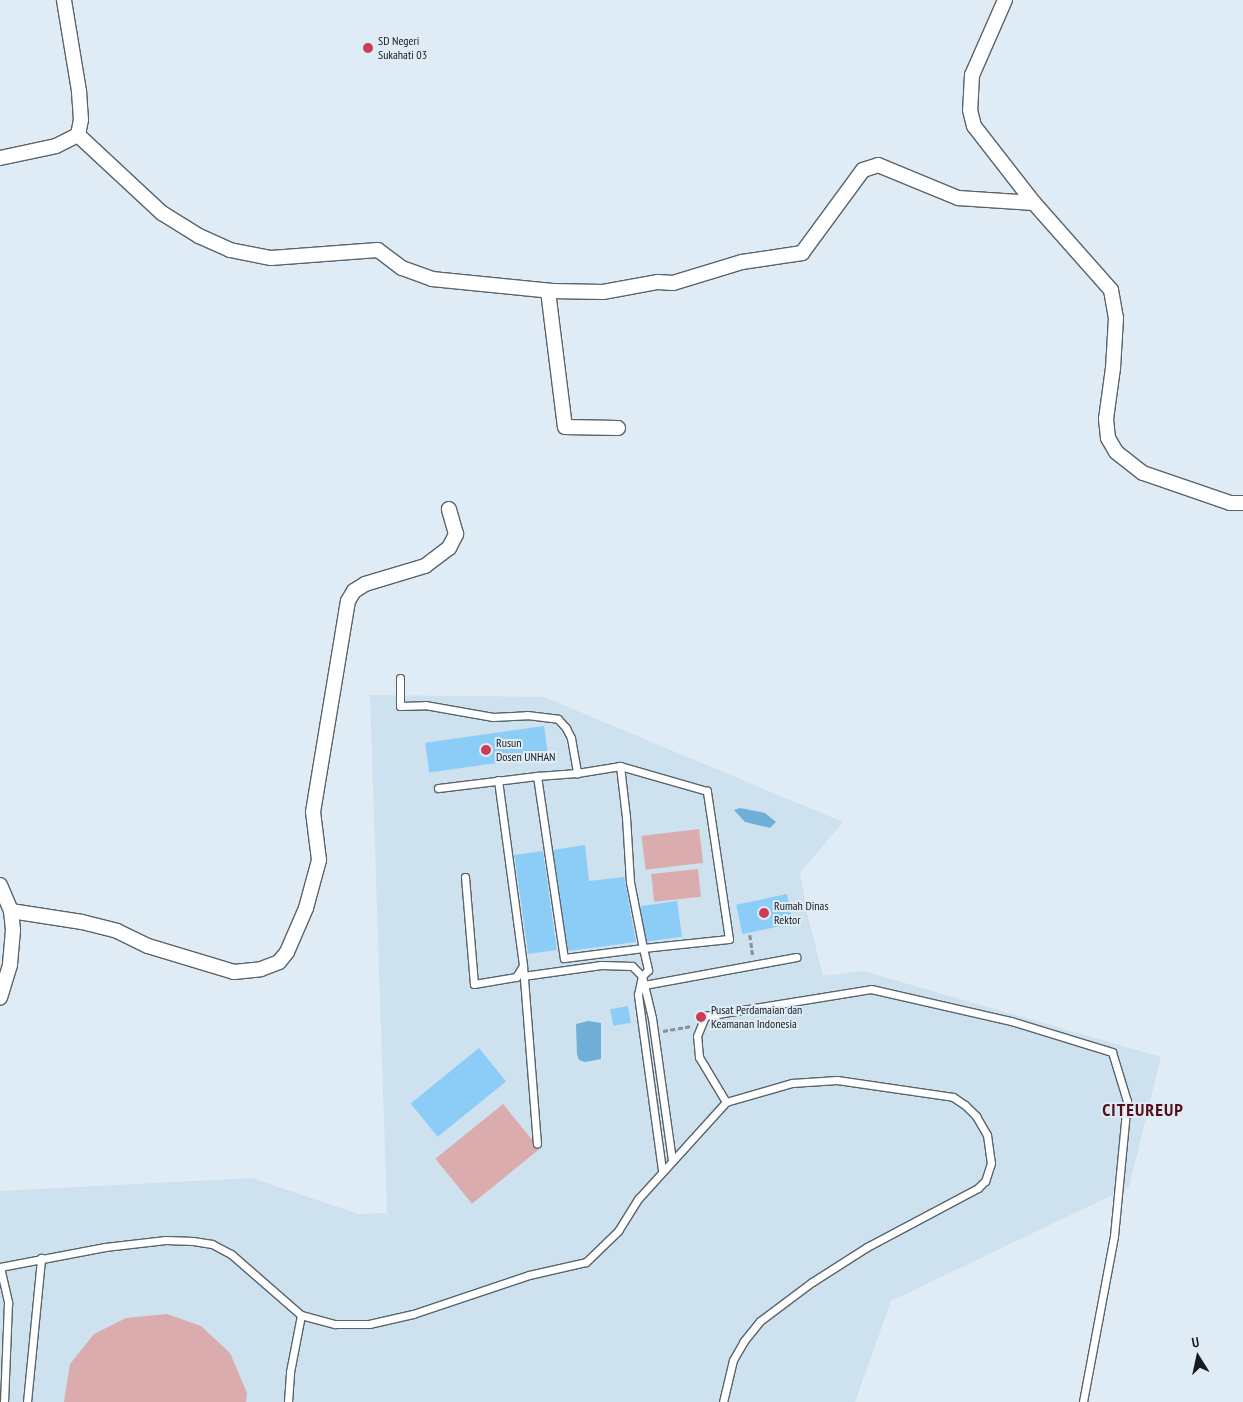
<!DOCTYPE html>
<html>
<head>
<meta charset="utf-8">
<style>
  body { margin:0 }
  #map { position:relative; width:1243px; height:1402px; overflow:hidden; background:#e0ecf5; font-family:"PT Sans Narrow",sans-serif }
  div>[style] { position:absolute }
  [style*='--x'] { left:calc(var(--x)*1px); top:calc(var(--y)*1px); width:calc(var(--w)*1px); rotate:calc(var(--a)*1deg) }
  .built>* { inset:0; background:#cee1ee }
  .green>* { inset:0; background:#dbacae; transform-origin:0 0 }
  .water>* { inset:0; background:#6eaed7 }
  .building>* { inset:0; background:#8ccdf7; transform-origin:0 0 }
  .path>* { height:2.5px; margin-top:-1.25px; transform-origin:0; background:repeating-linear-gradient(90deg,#889197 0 5px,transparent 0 7.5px) }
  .roads { filter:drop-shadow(1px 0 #59636b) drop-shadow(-1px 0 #59636b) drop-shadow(0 1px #59636b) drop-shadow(0 -1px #59636b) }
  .lane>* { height:7px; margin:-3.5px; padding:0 3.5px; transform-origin:3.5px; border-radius:3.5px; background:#fff }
  .street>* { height:14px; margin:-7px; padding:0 7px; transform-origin:7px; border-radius:7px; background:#fff }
  .dots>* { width:14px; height:14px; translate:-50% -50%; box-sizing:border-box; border:2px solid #e0ecf5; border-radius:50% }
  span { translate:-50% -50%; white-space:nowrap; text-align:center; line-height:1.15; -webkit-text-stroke:4px #e0ecf5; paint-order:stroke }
  .poi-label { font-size:12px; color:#171b1e }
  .left { translate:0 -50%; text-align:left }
  .district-label { font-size:18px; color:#540f1b; font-weight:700; letter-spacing:1px }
  .north { position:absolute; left:1173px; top:1332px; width:50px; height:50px; -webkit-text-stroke:4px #e0ecf5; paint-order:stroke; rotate:350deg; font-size:14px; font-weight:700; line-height:20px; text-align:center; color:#171b1e }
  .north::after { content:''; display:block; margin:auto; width:18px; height:22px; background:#171b1e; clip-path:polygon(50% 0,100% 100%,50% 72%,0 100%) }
</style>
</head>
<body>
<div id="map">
  <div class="built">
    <div style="clip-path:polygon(370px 695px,544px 697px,843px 822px,800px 873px,807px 912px,823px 976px,863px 971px,1161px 1057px,1129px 1187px,891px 1301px,855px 1402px,0 1402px,0 1191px,252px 1178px,359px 1214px,387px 1213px)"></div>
  </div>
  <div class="green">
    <div style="left:699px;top:829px;width:34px;height:58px;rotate:83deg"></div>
    <div style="left:698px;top:869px;width:28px;height:47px;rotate:84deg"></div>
    <div style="left:503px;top:1104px;width:58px;height:87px;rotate:51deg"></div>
    <div style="clip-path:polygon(167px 1314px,201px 1326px,230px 1353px,247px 1393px,246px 1402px,64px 1402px,70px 1364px,94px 1334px,126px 1318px)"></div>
  </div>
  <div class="water">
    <div style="clip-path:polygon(740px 808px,765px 813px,776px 822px,770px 828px,745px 822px,734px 810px)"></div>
    <div style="clip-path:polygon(588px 1021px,601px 1023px,601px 1059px,585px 1062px,579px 1060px,577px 1054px,576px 1024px)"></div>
  </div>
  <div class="building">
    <div style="left:544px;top:726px;width:30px;height:120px;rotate:82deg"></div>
    <div style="clip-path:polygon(585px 845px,589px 881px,624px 877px,636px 942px,568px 951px,553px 850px)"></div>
    <div style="left:543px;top:851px;width:100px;height:29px;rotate:82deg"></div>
    <div style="left:787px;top:894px;width:30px;height:52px;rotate:78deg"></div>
    <div style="left:677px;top:901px;width:36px;height:37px;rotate:82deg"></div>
    <div style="left:628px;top:1006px;width:17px;height:18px;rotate:80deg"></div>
    <div style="left:479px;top:1048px;width:43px;height:88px;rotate:51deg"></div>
  </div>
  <div class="path">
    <div style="--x:750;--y:935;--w:21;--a:82"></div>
    <div style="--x:663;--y:1031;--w:29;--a:-10"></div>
  </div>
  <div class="roads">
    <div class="lane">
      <div style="--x:400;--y:678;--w:28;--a:90"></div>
      <div style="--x:400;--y:706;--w:25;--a:-2"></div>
      <div style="--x:425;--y:705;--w:69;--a:10"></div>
      <div style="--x:493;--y:717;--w:34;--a:-3"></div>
      <div style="--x:527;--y:715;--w:31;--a:7"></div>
      <div style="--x:558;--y:719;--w:12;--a:48"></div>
      <div style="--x:566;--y:728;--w:11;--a:63"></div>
      <div style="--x:571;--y:738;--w:36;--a:80"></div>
      <div style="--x:537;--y:776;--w:40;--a:-4.3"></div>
      <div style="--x:577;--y:773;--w:44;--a:-9.2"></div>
      <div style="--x:620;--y:766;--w:51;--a:83.3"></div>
      <div style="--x:626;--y:817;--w:65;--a:86.5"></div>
      <div style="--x:630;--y:882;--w:67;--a:78.9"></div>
      <div style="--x:643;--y:948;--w:86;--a:-6"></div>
      <div style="--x:729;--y:939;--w:150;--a:-98.5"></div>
      <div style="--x:707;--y:791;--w:91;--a:-164"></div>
      <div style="--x:498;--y:780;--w:188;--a:82.3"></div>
      <div style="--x:523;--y:966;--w:178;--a:85.5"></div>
      <div style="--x:438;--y:788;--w:100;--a:-6.9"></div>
      <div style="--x:537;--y:776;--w:184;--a:81.6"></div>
      <div style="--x:564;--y:958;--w:80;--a:-7.2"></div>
      <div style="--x:643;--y:948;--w:23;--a:77"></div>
      <div style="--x:648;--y:970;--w:8;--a:135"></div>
      <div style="--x:642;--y:976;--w:19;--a:102"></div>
      <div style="--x:638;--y:995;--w:178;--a:82.2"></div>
      <div style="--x:465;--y:877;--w:107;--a:85.2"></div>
      <div style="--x:474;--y:984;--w:43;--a:-9.5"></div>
      <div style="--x:516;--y:977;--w:12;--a:-59"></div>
      <div style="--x:523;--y:976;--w:79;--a:-8"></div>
      <div style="--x:601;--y:965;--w:31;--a:2"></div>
      <div style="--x:632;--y:966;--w:14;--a:45"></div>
      <div style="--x:642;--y:976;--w:43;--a:76.6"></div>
      <div style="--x:652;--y:1018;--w:144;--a:82"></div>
      <div style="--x:644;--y:985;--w:155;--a:-10.4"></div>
      <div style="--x:726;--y:1102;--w:52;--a:-121"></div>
      <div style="--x:699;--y:1057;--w:21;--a:-95"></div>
      <div style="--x:697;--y:1036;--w:22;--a:-68"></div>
      <div style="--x:705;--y:1016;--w:168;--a:-9.2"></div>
      <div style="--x:871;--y:989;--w:144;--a:12.9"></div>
      <div style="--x:1011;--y:1021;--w:106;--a:17.1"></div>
      <div style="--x:1112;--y:1052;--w:51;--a:73"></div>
      <div style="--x:1127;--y:1101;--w:136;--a:95.5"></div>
      <div style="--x:1114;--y:1236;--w:169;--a:100.6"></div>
      <div style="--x:0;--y:1267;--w:107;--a:-10.8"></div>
      <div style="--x:105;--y:1247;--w:61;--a:-6.5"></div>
      <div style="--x:166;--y:1240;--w:27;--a:2"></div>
      <div style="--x:193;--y:1241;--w:19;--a:9"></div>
      <div style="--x:212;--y:1244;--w:21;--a:28"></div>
      <div style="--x:231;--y:1254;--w:93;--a:41.1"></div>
      <div style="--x:301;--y:1315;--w:35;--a:15"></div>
      <div style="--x:335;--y:1324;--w:34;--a:0"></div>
      <div style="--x:369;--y:1324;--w:45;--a:-12.8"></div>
      <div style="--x:413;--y:1314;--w:122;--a:-18.6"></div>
      <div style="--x:529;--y:1275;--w:58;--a:-12.8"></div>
      <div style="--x:586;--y:1262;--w:45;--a:-44.1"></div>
      <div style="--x:618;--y:1231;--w:39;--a:-58"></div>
      <div style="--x:639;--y:1198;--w:130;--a:-47.8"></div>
      <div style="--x:726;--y:1102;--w:69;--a:-16.1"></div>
      <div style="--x:792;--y:1083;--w:45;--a:-3.8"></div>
      <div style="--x:837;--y:1080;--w:117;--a:8.3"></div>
      <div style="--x:953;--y:1097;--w:14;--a:34"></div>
      <div style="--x:965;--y:1105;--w:16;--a:45"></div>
      <div style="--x:976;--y:1116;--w:22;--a:60"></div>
      <div style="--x:987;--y:1135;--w:28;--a:82"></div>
      <div style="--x:991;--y:1163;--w:19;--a:108"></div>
      <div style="--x:985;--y:1181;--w:10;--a:135"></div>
      <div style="--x:978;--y:1188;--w:126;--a:152"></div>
      <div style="--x:867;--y:1247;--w:65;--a:147.5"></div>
      <div style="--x:812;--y:1282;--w:65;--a:143.1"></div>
      <div style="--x:760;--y:1321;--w:26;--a:129"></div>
      <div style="--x:744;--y:1341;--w:22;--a:120"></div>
      <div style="--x:733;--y:1360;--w:43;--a:103.4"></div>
      <div style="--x:0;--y:1267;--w:37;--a:77"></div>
      <div style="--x:8;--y:1303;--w:99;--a:92.3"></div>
      <div style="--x:27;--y:1402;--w:145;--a:-84.4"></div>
      <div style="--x:288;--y:1402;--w:30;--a:-86"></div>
      <div style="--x:290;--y:1372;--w:58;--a:-79.1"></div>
    </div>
    <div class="street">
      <div style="--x:1005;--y:0;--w:82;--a:113.7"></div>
      <div style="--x:972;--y:75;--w:35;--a:93"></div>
      <div style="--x:970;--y:110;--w:16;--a:76"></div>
      <div style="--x:974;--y:126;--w:98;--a:52.1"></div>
      <div style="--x:1034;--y:203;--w:116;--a:48.5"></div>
      <div style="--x:1111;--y:290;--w:28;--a:80"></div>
      <div style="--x:1116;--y:318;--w:50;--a:93.4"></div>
      <div style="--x:1113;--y:368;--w:51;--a:97.8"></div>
      <div style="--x:1106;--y:419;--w:19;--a:84"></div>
      <div style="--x:1108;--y:438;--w:16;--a:60"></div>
      <div style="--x:1116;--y:452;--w:34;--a:38"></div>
      <div style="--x:1143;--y:473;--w:92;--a:19"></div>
      <div style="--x:1230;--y:503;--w:13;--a:0"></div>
      <div style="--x:78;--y:135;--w:115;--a:42.9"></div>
      <div style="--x:162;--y:213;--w:44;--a:31.9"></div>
      <div style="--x:199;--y:236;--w:34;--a:24"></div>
      <div style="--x:230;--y:250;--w:42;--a:11"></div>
      <div style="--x:271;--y:258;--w:107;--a:-4.3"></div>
      <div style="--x:378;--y:250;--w:30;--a:37"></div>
      <div style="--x:402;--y:268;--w:32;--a:20"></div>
      <div style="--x:432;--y:279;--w:121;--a:5.7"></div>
      <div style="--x:552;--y:291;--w:51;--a:1.1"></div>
      <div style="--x:603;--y:292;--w:56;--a:-10.3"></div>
      <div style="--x:658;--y:282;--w:15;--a:4"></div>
      <div style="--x:673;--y:283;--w:72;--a:-16.9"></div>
      <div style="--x:742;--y:262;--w:61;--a:-8.5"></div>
      <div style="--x:802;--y:253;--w:103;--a:-53.7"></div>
      <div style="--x:863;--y:170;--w:16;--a:-18"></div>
      <div style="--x:878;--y:165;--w:87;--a:22.4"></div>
      <div style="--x:958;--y:198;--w:76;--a:3.8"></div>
      <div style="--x:0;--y:158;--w:57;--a:-12.1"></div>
      <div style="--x:56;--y:146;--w:25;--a:-27"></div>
      <div style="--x:78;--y:135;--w:15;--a:-79"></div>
      <div style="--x:81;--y:120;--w:29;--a:-94"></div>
      <div style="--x:79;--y:91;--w:92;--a:-99.4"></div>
      <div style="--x:548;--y:291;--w:137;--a:82.9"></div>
      <div style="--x:565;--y:427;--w:53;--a:1.1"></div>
      <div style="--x:0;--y:885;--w:28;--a:67"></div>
      <div style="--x:11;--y:911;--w:19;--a:84"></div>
      <div style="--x:13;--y:930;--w:35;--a:95"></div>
      <div style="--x:10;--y:965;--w:34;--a:107"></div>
      <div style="--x:11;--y:911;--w:72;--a:8.8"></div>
      <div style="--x:82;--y:922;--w:36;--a:14"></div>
      <div style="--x:117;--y:931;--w:34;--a:26"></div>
      <div style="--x:148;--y:946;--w:90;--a:16.8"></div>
      <div style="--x:234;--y:972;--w:27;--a:-6"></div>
      <div style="--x:261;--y:969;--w:19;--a:-21"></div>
      <div style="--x:279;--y:962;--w:13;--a:-51"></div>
      <div style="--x:287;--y:952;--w:48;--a:-66.6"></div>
      <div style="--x:306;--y:908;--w:50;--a:-74.8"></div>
      <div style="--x:319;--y:860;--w:48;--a:-97.1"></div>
      <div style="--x:313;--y:812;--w:214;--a:-80.6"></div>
      <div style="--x:348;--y:601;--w:12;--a:-59"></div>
      <div style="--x:354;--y:591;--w:13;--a:-32"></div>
      <div style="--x:365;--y:584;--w:63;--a:-16.7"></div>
      <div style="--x:425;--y:566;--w:30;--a:-37"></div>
      <div style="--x:449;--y:548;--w:16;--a:-63"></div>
      <div style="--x:456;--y:534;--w:26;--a:-106"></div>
    </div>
  </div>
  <div class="dots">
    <div style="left:368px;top:48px;background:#cc3c53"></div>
    <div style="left:486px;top:750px;background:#cc3c53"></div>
    <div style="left:764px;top:913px;background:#cc3c53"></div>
    <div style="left:701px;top:1017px;background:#cc3c53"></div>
  </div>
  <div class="poi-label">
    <span class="left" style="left:378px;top:48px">SD Negeri<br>Sukahati 03</span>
    <span class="left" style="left:496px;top:750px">Rusun<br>Dosen UNHAN</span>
    <span class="left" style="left:774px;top:913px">Rumah Dinas<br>Rektor</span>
    <span class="left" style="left:711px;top:1017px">Pusat Perdamaian dan<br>Keamanan Indonesia</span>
  </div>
  <div class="district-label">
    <span style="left:1143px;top:1110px">CITEUREUP</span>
  </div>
  <div class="north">U</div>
</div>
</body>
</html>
